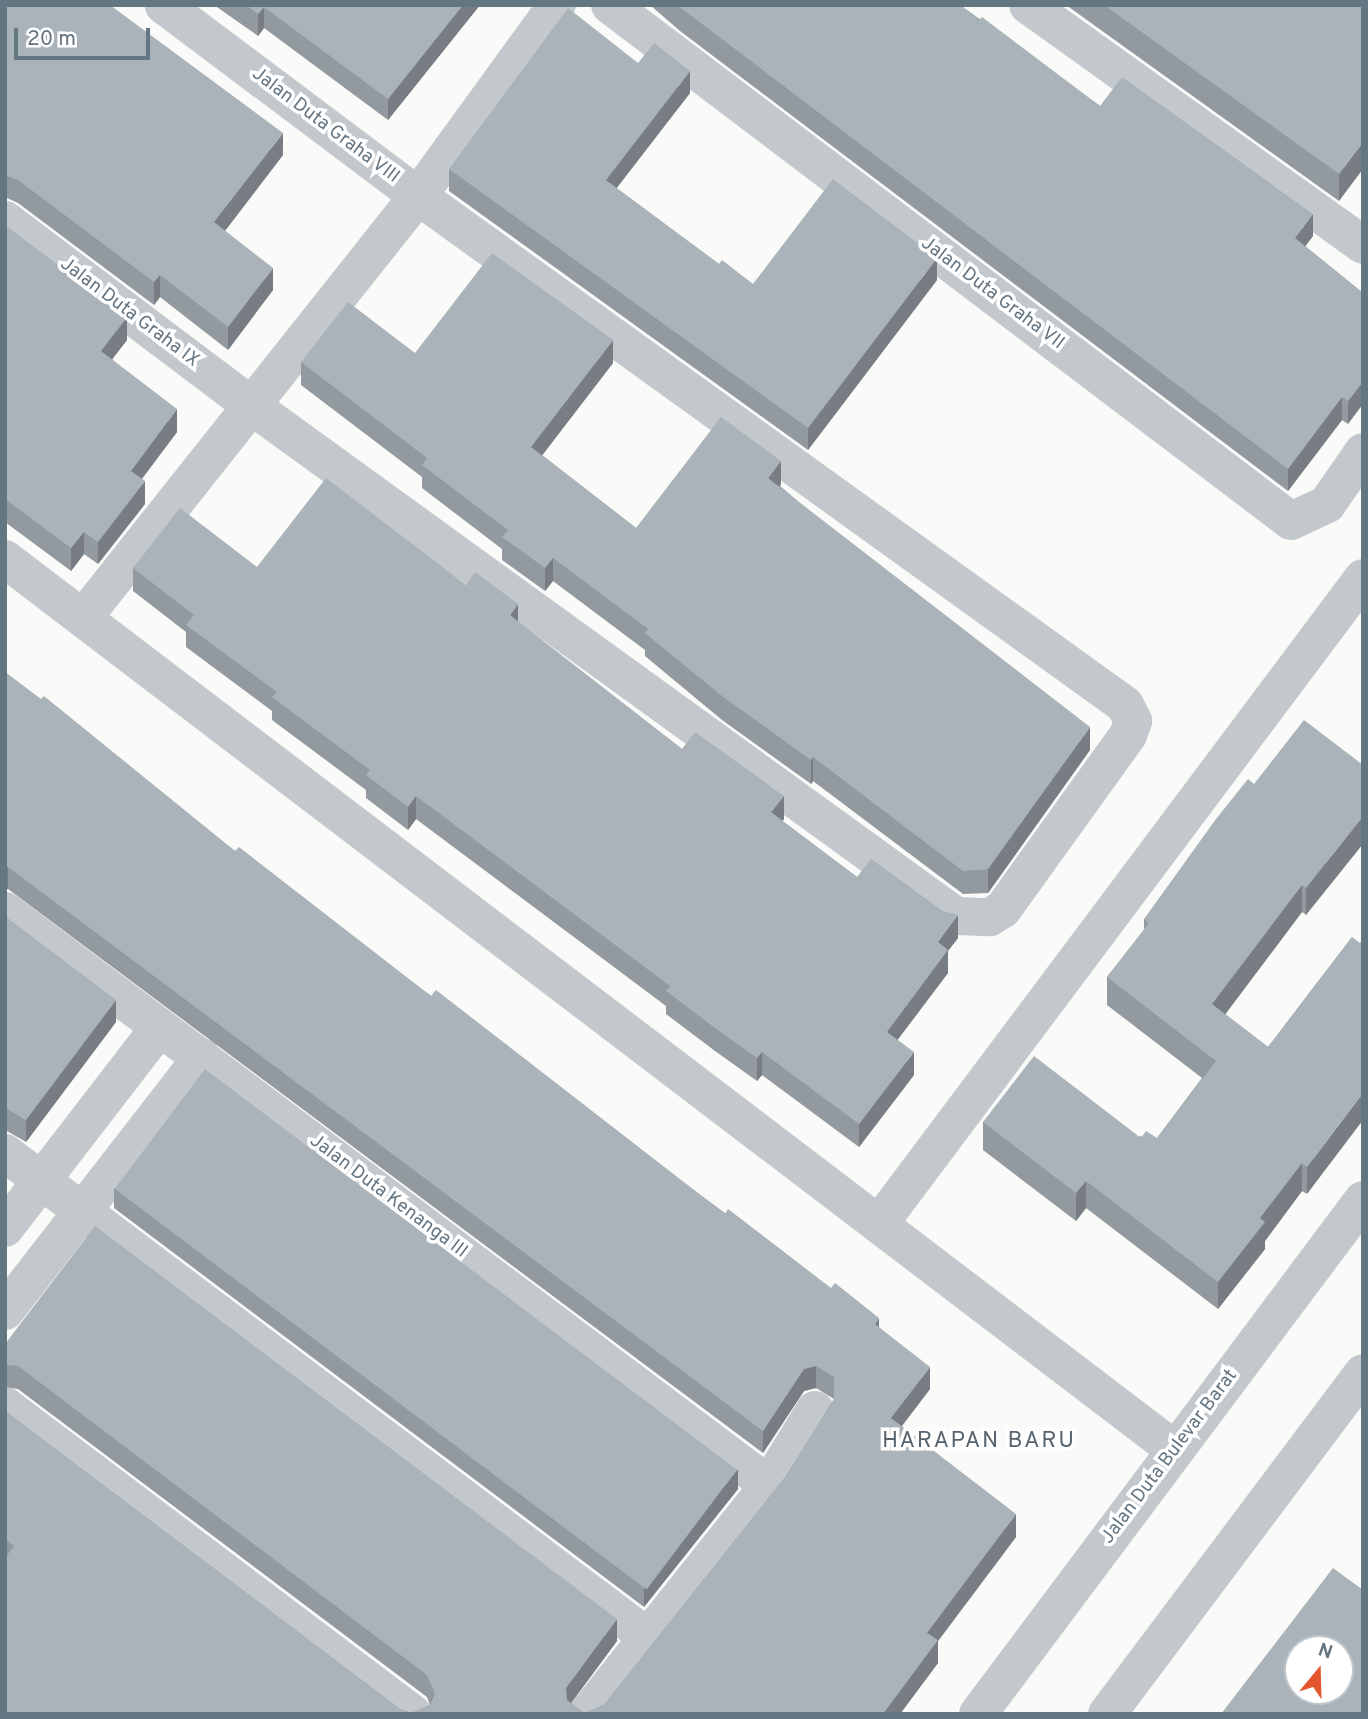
<!DOCTYPE html>
<html>
<head>
<meta charset="utf-8">
<style>
  body { margin:0 }
  #map { position:relative; width:1368px; height:1719px; overflow:hidden; background:#fafaf8; font-family:Overpass,sans-serif }
  div>[style] { position:absolute }
  [style*='--x'] { left:calc(var(--x)*1px); top:calc(var(--y)*1px); width:calc(var(--w)*1px); rotate:calc(var(--a)*1deg) }
  .minor>* { height:38px; margin:-19px; padding:0 19px; transform-origin:19px; border-radius:19px; background:#c3c8cc }
  .wall>* { inset:0; background:#929a9f }
  .shaded-wall>* { inset:0; background:#777d82; transform-origin:0 0 }
  .building>* { inset:0; background:#aab3b9; transform-origin:0 0 }
  span { translate:-50% -50%; white-space:nowrap; text-align:center; line-height:1.15; -webkit-text-stroke:7px #fff; paint-order:stroke }
  .street-label { font-size:19px; color:#657683 }
  .quarter-label { font-size:23px; color:#57646e; letter-spacing:2px }
  .frame { position:absolute; inset:0; border:7px solid #657683; pointer-events:none }
  .north { position:absolute; left:1284px; top:1635px; width:70px; height:70px; box-sizing:border-box; background:#fff; border:2px solid #c1c8cd; border-radius:50%; rotate:19deg; font-size:19px; font-weight:700; line-height:28px; text-align:center; color:#657683 }
  .north::after { content:''; display:block; margin:auto; width:24px; height:32px; background:#e4572e; clip-path:polygon(50% 0,100% 100%,50% 72%,0 100%) }
  .scale { position:absolute; left:14px; top:28px; width:136px; height:32px; box-sizing:border-box; border:4px solid #657683; border-top:0; padding-left:9px; font-size:21px; line-height:24px; white-space:nowrap; color:#657683; -webkit-text-stroke:5px #fff; paint-order:stroke }
</style>
</head>
<body>
<div id="map">
  <div class="minor">
    <div style="--x:610;--y:5;--w:854;--a:37.15"></div>
    <div style="--x:1291;--y:521;--w:40;--a:-25"></div>
    <div style="--x:1327;--y:504;--w:63;--a:-55.3"></div>
    <div style="--x:1028;--y:5;--w:412;--a:35.6"></div>
    <div style="--x:5;--y:220;--w:311;--a:37"></div>
    <div style="--x:253;--y:407;--w:868;--a:35.91"></div>
    <div style="--x:956;--y:916;--w:34;--a:2"></div>
    <div style="--x:990;--y:917;--w:15;--a:-32"></div>
    <div style="--x:1003;--y:909;--w:214;--a:-54.3"></div>
    <div style="--x:1128;--y:735;--w:15;--a:-70"></div>
    <div style="--x:1133;--y:721;--w:18;--a:-117"></div>
    <div style="--x:1125;--y:705;--w:871;--a:-144.25"></div>
    <div style="--x:418;--y:196;--w:318;--a:-143.1"></div>
    <div style="--x:5;--y:559;--w:1471;--a:37.29"></div>
    <div style="--x:83;--y:618;--w:539;--a:-51.56"></div>
    <div style="--x:418;--y:196;--w:236;--a:-54"></div>
    <div style="--x:5;--y:911;--w:956;--a:36.92"></div>
    <div style="--x:5;--y:1153;--w:801;--a:36.98"></div>
    <div style="--x:879;--y:1224;--w:807;--a:-53.16"></div>
    <div style="--x:5;--y:1228;--w:252;--a:-52.4"></div>
    <div style="--x:5;--y:1311;--w:321;--a:-52.2"></div>
    <div style="--x:5;--y:1406;--w:511;--a:37.05"></div>
    <div style="--x:587;--y:1714;--w:293;--a:-51.5"></div>
    <div style="--x:769;--y:1485;--w:88;--a:-58.5"></div>
    <div style="--x:978;--y:1714;--w:642;--a:-53.17"></div>
    <div style="--x:1107;--y:1714;--w:426;--a:-53.1"></div>
  </div>
  <div class="wall">
    <div style="clip-path:polygon(5px 5px,283px 155px,225px 231px,273px 290px,228px 350px,160px 297px,154px 305px,18px 203px,7px 198px)"></div>
    <div style="clip-path:polygon(214px 5px,480px 5px,388px 120px,264px 28px,258px 36px)"></div>
    <div style="clip-path:polygon(650px 5px,960px 5px,1100px 106px,1313px 236px,1305px 246px,1363px 293px,1348px 424px,1342px 420px,1288px 491px,680px 31px)"></div>
    <div style="clip-path:polygon(1066px 5px,1363px 5px,1339px 201px)"></div>
    <div style="clip-path:polygon(638px 63px,690px 93px,616px 188px,719px 264px,753px 284px,937px 280px,808px 450px,449px 191px,449px 169px)"></div>
    <div style="clip-path:polygon(5px 225px,127px 340px,112px 359px,177px 432px,142px 479px,145px 504px,98px 564px,84px 554px,71px 571px,5px 522px)"></div>
    <div style="clip-path:polygon(415px 353px,613px 363px,542px 455px,636px 528px,781px 484px,780px 486px,1090px 750px,988px 893px,963px 894px,813px 781px,811px 784px,722px 720px,645px 656px,645px 650px,553px 581px,545px 591px,502px 560px,502px 549px,422px 488px,422px 477px,301px 385px,301px 362px)"></div>
    <div style="clip-path:polygon(257px 567px,466px 585px,518px 622px,682px 749px,784px 819px,782px 821px,857px 877px,958px 938px,948px 951px,948px 973px,897px 1040px,914px 1075px,859px 1147px,762px 1075px,757px 1081px,715px 1051px,666px 1014px,666px 1006px,416px 819px,408px 830px,366px 798px,366px 790px,272px 720px,272px 711px,186px 647px,186px 632px,133px 591px,133px 568px)"></div>
    <div style="clip-path:polygon(5px 672px,235px 851px,879px 1327px,930px 1389px,902px 1426px,1016px 1537px,938px 1641px,938px 1663px,900px 1714px,5px 1714px,5px 1411px,400px 1709px,411px 1713px,430px 1705px,427px 1697px,18px 1389px,5px 1387px,5px 1344px,617px 1641px,571px 1703px,584px 1713px,604px 1705px,786px 1476px,834px 1399px,816px 1388px,804px 1391px,763px 1453px,8px 889px)"></div>
    <div style="clip-path:polygon(1363px 765px,1306px 915px,1302px 912px,1225px 1014px,1268px 1047px,1352px 937px,1307px 1194px,1302px 1191px,1265px 1241px,1265px 1249px,1218px 1309px,1086px 1208px,1076px 1221px,983px 1150px,983px 1122px,1157px 1138px,1202px 1078px,1107px 1005px,1107px 977px,1144px 930px,1144px 919px,1254px 784px)"></div>
    <div style="clip-path:polygon(5px 916px,116px 1022px,26px 1142px,7px 1131px,5px 1132px)"></div>
    <div style="clip-path:polygon(114px 1188px,738px 1489px,644px 1607px,114px 1208px)"></div>
  </div>
  <div class="shaded-wall">
    <div style="clip-path:polygon(463px 5px,480px 5px,388px 120px,388px 99px)"></div>
    <div style="clip-path:polygon(264px 7px,264px 28px,258px 36px,258px 14px)"></div>
    <div style="clip-path:polygon(690px 71px,690px 93px,606px 202px,606px 180px)"></div>
    <div style="clip-path:polygon(283px 133px,283px 155px,214px 245px,214px 222px)"></div>
    <div style="clip-path:polygon(1363px 142px,1363px 169px,1339px 201px,1339px 174px)"></div>
    <div style="left:5px;top:176px;width:2px;height:23px"></div>
    <div style="clip-path:polygon(1313px 214px,1313px 236px,1295px 260px,1295px 238px)"></div>
    <div style="clip-path:polygon(937px 258px,937px 280px,808px 450px,808px 428px)"></div>
    <div style="clip-path:polygon(273px 268px,273px 290px,228px 350px,228px 327px)"></div>
    <div style="clip-path:polygon(160px 275px,160px 297px,154px 305px,154px 282px)"></div>
    <div style="clip-path:polygon(127px 317px,127px 340px,101px 374px,101px 351px)"></div>
    <div style="clip-path:polygon(613px 340px,613px 363px,531px 470px,531px 447px)"></div>
    <div style="clip-path:polygon(1363px 381px,1363px 404px,1348px 424px,1348px 401px)"></div>
    <div style="clip-path:polygon(1342px 397px,1342px 420px,1288px 491px,1288px 469px)"></div>
    <div style="clip-path:polygon(177px 409px,177px 432px,131px 493px,131px 471px)"></div>
    <div style="clip-path:polygon(781px 461px,781px 484px,768px 501px,768px 478px)"></div>
    <div style="clip-path:polygon(145px 481px,145px 504px,98px 564px,98px 542px)"></div>
    <div style="clip-path:polygon(84px 532px,84px 554px,71px 571px,71px 548px)"></div>
    <div style="clip-path:polygon(553px 558px,553px 581px,545px 591px,545px 568px)"></div>
    <div style="clip-path:polygon(518px 604px,518px 626px,510px 615px)"></div>
    <div style="clip-path:polygon(1090px 727px,1090px 750px,988px 893px,988px 869px)"></div>
    <div style="clip-path:polygon(813px 757px,813px 781px,811px 784px,811px 760px)"></div>
    <div style="clip-path:polygon(416px 796px,416px 819px,408px 830px,408px 807px)"></div>
    <div style="clip-path:polygon(784px 796px,784px 819px,771px 835px,771px 812px)"></div>
    <div style="clip-path:polygon(1363px 816px,1363px 844px,1306px 915px,1306px 888px)"></div>
    <div style="left:8px;top:867px;width:22px;height:3px;rotate:90deg"></div>
    <div style="clip-path:polygon(1302px 885px,1302px 912px,1212px 1032px,1212px 1004px)"></div>
    <div style="clip-path:polygon(958px 915px,958px 938px,948px 951px,948px 973px,887px 1054px,887px 1032px,938px 942px)"></div>
    <div style="clip-path:polygon(116px 1000px,116px 1022px,26px 1142px,26px 1120px)"></div>
    <div style="clip-path:polygon(762px 1052px,762px 1075px,757px 1081px,757px 1058px)"></div>
    <div style="clip-path:polygon(914px 1052px,914px 1075px,859px 1147px,859px 1124px)"></div>
    <div style="clip-path:polygon(1363px 1093px,1363px 1120px,1307px 1194px,1307px 1167px)"></div>
    <div style="left:7px;top:1109px;width:22px;height:2px;rotate:90deg"></div>
    <div style="clip-path:polygon(1302px 1163px,1302px 1191px,1265px 1241px,1265px 1249px,1218px 1309px,1218px 1282px,1260px 1218px)"></div>
    <div style="clip-path:polygon(1086px 1181px,1086px 1208px,1076px 1221px,1076px 1193px)"></div>
    <div style="clip-path:polygon(879px 1318px,879px 1340px,875px 1324px)"></div>
    <div style="clip-path:polygon(816px 1366px,816px 1388px,804px 1391px,763px 1453px,763px 1431px,804px 1369px)"></div>
    <div style="clip-path:polygon(930px 1367px,930px 1389px,891px 1440px,891px 1418px)"></div>
    <div style="clip-path:polygon(738px 1469px,738px 1489px,644px 1607px,644px 1587px)"></div>
    <div style="clip-path:polygon(1016px 1514px,1016px 1537px,938px 1641px,938px 1663px,900px 1714px,883px 1714px,927px 1633px)"></div>
    <div style="clip-path:polygon(617px 1619px,617px 1641px,566px 1710px,566px 1688px)"></div>
  </div>
  <div class="building">
    <div style="clip-path:polygon(5px 5px,110px 5px,283px 133px,214px 222px,273px 268px,228px 327px,160px 275px,154px 282px,18px 180px,7px 176px,5px 176px)"></div>
    <div style="clip-path:polygon(246px 5px,463px 5px,388px 99px,264px 7px,258px 14px)"></div>
    <div style="clip-path:polygon(677px 5px,960px 5px,979px 20px,982px 17px,1100px 106px,1122px 77px,1313px 214px,1295px 238px,1363px 293px,1363px 381px,1348px 401px,1342px 397px,1288px 469px)"></div>
    <div style="clip-path:polygon(1104px 5px,1363px 5px,1363px 142px,1339px 174px)"></div>
    <div style="clip-path:polygon(568px 8px,638px 63px,654px 43px,690px 71px,606px 180px,719px 264px,722px 260px,753px 284px,833px 179px,937px 258px,808px 428px,449px 169px)"></div>
    <div style="clip-path:polygon(5px 225px,127px 317px,101px 351px,177px 409px,131px 471px,145px 481px,98px 542px,84px 532px,71px 548px,5px 499px)"></div>
    <div style="clip-path:polygon(492px 253px,613px 340px,531px 447px,636px 528px,721px 417px,781px 461px,768px 478px,1090px 727px,988px 869px,963px 871px,813px 757px,811px 760px,722px 696px,645px 633px,648px 629px,553px 558px,545px 568px,502px 537px,508px 530px,422px 465px,427px 458px,301px 362px,348px 302px,415px 353px)"></div>
    <div style="clip-path:polygon(326px 478px,466px 585px,475px 572px,518px 604px,510px 615px,682px 749px,695px 732px,784px 796px,771px 812px,857px 877px,871px 859px,943px 911px,958px 915px,938px 942px,948px 950px,887px 1032px,914px 1052px,859px 1124px,762px 1052px,757px 1058px,715px 1028px,666px 991px,670px 986px,416px 796px,408px 807px,366px 775px,370px 770px,272px 697px,277px 692px,186px 625px,194px 615px,133px 568px,180px 508px,257px 567px)"></div>
    <div style="clip-path:polygon(5px 672px,41px 699px,44px 696px,235px 851px,239px 847px,431px 996px,436px 990px,725px 1214px,728px 1209px,831px 1288px,835px 1283px,879px 1318px,875px 1324px,930px 1367px,891px 1418px,1016px 1514px,927px 1633px,938px 1640px,883px 1714px,5px 1714px,5px 1558px,14px 1546px,5px 1539px,5px 1411px,400px 1709px,411px 1713px,430px 1705px,435px 1694px,427px 1675px,18px 1366px,5px 1365px,5px 1344px,95px 1226px,617px 1619px,566px 1688px,567px 1700px,584px 1713px,604px 1705px,786px 1476px,834px 1399px,834px 1377px,816px 1366px,804px 1369px,763px 1431px,8px 867px,5px 868px)"></div>
    <div style="clip-path:polygon(1304px 720px,1363px 765px,1363px 816px,1306px 888px,1302px 885px,1212px 1004px,1268px 1047px,1352px 937px,1360px 943px,1363px 939px,1363px 1093px,1307px 1167px,1302px 1163px,1260px 1218px,1265px 1222px,1218px 1282px,1086px 1181px,1076px 1193px,983px 1122px,1034px 1056px,1141px 1138px,1146px 1131px,1157px 1138px,1216px 1061px,1107px 977px,1149px 923px,1144px 919px,1216px 819px,1248px 779px,1254px 784px)"></div>
    <div style="clip-path:polygon(5px 916px,116px 1000px,26px 1120px,7px 1109px,5px 1110px)"></div>
    <div style="left:205px;top:1069px;width:666px;height:150px;rotate:37deg"></div>
    <div style="clip-path:polygon(evenodd,1333px 1568px,1363px 1590px,1363px 1714px,1221px 1714px,1333px 1568px,1298px 1649px,1340px 1649px,1340px 1691px,1298px 1691px,1298px 1649px)"></div>
  </div>
  <div class="street-label">
    <span style="left:325px;top:126px;rotate:37deg">Jalan Duta Graha VIII</span>
    <span style="left:992px;top:294px;rotate:37deg">Jalan Duta Graha VII</span>
    <span style="left:129px;top:313px;rotate:37deg">Jalan Duta Graha IX</span>
    <span style="left:388px;top:1197px;rotate:37deg">Jalan Duta Kenanga III</span>
    <span style="left:1170px;top:1457px;rotate:-53deg">Jalan Duta Bulevar Barat</span>
  </div>
  <div class="quarter-label">
    <span style="left:979px;top:1442px">HARAPAN BARU</span>
  </div>
  <div class="frame"></div>
  <div class="north">N</div>
  <div class="scale">20 m</div>
</div>
</body>
</html>
